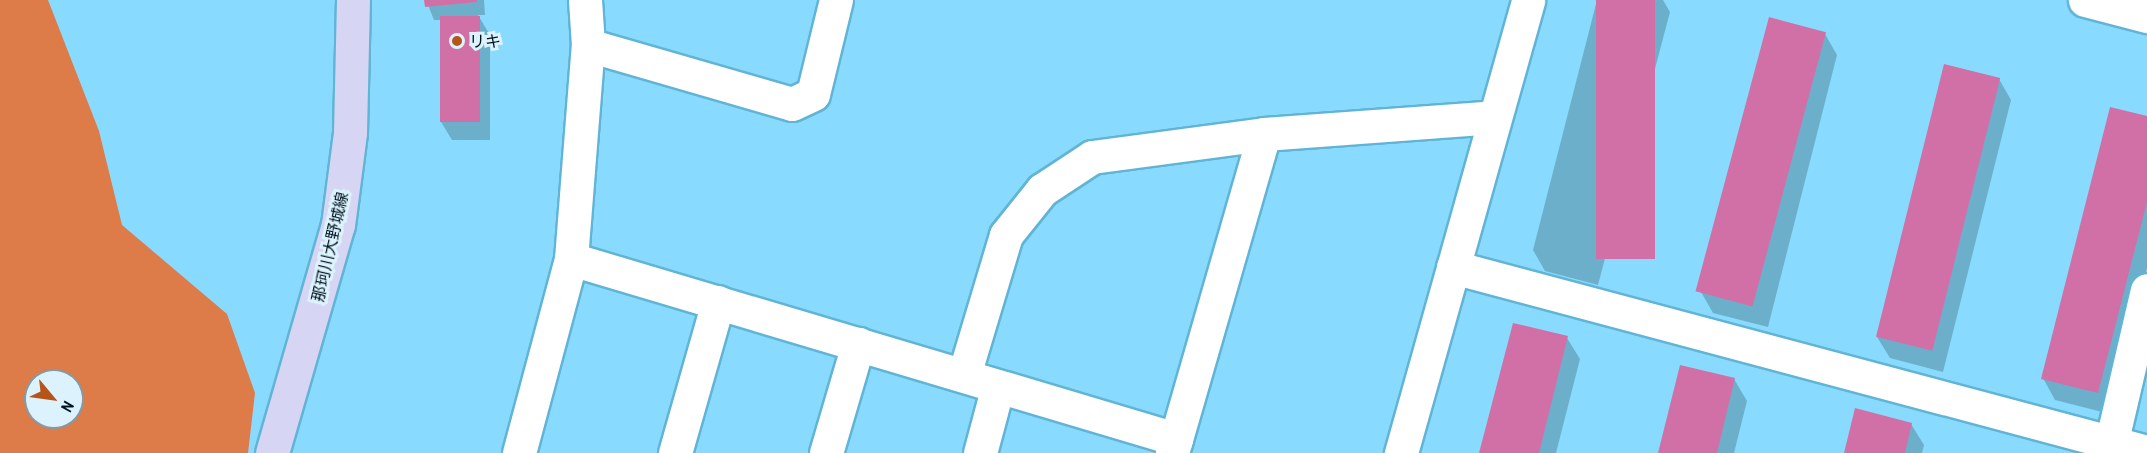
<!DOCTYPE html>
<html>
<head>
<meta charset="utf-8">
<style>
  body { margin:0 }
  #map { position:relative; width:2147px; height:453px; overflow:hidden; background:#88dbfe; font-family:"Archivo Narrow","Noto Sans JP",sans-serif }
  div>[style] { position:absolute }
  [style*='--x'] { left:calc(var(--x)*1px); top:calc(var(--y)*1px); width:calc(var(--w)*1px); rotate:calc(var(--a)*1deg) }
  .forest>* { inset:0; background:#dd7b49 }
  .shadow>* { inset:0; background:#0003 }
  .building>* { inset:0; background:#d170a6; transform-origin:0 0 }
  .roads { filter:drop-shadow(2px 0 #61b4d5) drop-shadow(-2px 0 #61b4d5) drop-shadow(0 2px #61b4d5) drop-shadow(0 -2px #61b4d5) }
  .minor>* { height:33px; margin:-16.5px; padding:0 16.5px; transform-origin:16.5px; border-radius:16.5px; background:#fff }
  .major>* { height:33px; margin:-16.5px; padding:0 16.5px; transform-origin:16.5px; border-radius:16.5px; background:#d6d5f3 }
  .dots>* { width:16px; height:16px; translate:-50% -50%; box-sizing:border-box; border:3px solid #dcf3fe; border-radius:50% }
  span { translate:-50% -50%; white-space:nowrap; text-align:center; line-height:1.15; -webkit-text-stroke:6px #dcf3fe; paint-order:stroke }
  .poi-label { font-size:16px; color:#00141e }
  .left { translate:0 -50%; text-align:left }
  .street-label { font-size:16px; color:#00141e }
  .north { position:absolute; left:24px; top:369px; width:60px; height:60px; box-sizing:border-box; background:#dcf3fe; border:2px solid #849aa4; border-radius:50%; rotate:119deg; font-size:16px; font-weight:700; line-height:24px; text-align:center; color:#00141e }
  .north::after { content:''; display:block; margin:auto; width:21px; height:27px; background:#b65419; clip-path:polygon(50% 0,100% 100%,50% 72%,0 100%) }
</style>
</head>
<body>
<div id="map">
  <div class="forest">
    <div style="clip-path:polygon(evenodd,0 0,48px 0,99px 131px,122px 225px,227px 314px,255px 393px,248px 453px,0 453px,0 0,36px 381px,72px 381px,72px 417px,36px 417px,36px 381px)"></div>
  </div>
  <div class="shadow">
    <div style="clip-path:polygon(426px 0,484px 0,485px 15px,478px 15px,490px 35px,490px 140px,452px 140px,441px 122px,442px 20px,434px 20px)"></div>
    <div style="clip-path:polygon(1597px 0,1663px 0,1670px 12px,1598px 285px,1545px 271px,1533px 250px)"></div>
    <div style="clip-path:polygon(1825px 34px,1837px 55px,1768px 327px,1713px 313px,1701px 292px)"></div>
    <div style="clip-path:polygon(1999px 79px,2011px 100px,1943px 372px,1890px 358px,1877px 337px)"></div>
    <div style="clip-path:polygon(2147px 118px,2147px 268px,2110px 414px,2055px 400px,2043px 378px)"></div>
    <div style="clip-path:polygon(1567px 338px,1580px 359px,1556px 453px,1481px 453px)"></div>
    <div style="clip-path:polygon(1734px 379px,1747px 401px,1734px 453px,1659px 453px)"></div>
    <div style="clip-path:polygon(1911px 424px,1924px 445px,1922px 453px,1845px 453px)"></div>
  </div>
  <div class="building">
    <div style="clip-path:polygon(424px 0,477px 0,477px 2px,425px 7px)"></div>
    <div style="left:1596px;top:0;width:59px;height:259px"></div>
    <div style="left:440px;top:16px;width:40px;height:106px"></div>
    <div style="left:1769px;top:17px;width:59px;height:284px;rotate:15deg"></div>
    <div style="left:1944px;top:64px;width:58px;height:281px;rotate:14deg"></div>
    <div style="clip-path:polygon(2110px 107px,2147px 116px,2147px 202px,2098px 393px,2041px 379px)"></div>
    <div style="clip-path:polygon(1513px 323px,1568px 336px,1539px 453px,1479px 453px)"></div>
    <div style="clip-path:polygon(1680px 365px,1735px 378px,1717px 453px,1658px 453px)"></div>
    <div style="clip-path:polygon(1855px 408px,1912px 423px,1905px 453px,1844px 453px)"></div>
  </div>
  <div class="roads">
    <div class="minor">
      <div style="--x:585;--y:0;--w:45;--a:86.2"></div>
      <div style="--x:2085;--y:0;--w:64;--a:14.5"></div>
      <div style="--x:571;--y:259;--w:631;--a:16.57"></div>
      <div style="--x:1176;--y:439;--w:15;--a:106"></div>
      <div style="--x:1453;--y:267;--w:718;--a:14.93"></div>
      <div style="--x:964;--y:375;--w:146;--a:-73.3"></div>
      <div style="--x:1006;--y:235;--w:58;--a:-51.3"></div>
      <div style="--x:1042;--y:190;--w:60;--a:-33.4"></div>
      <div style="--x:1092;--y:157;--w:174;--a:-7.6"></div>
      <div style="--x:1264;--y:134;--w:231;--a:-4.2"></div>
      <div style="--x:1176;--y:439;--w:317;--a:-73.9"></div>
      <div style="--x:519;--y:453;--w:201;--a:-75"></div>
      <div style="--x:571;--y:259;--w:215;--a:-85.5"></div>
      <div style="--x:588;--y:45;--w:212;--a:16.1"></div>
      <div style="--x:792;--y:104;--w:23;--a:-25"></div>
      <div style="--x:813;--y:94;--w:97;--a:-76.3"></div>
      <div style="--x:675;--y:453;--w:157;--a:-74.1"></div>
      <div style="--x:826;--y:453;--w:114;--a:-73.6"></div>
      <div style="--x:980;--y:453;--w:69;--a:-75"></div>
      <div style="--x:1401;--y:453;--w:470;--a:-74.3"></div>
      <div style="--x:2109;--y:453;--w:167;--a:-76.9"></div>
    </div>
    <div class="major">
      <div style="--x:272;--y:453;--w:237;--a:-73.9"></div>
      <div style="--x:338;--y:225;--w:94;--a:-82.6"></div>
      <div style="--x:350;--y:132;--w:132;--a:-88.7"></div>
    </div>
  </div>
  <div class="dots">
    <div style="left:457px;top:41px;background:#b65419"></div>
  </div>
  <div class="poi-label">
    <span class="left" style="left:469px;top:41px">リキ</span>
  </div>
  <div class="street-label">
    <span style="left:330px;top:247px;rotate:-77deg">那珂川大野城線</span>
  </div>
  <div class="north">N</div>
</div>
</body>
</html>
